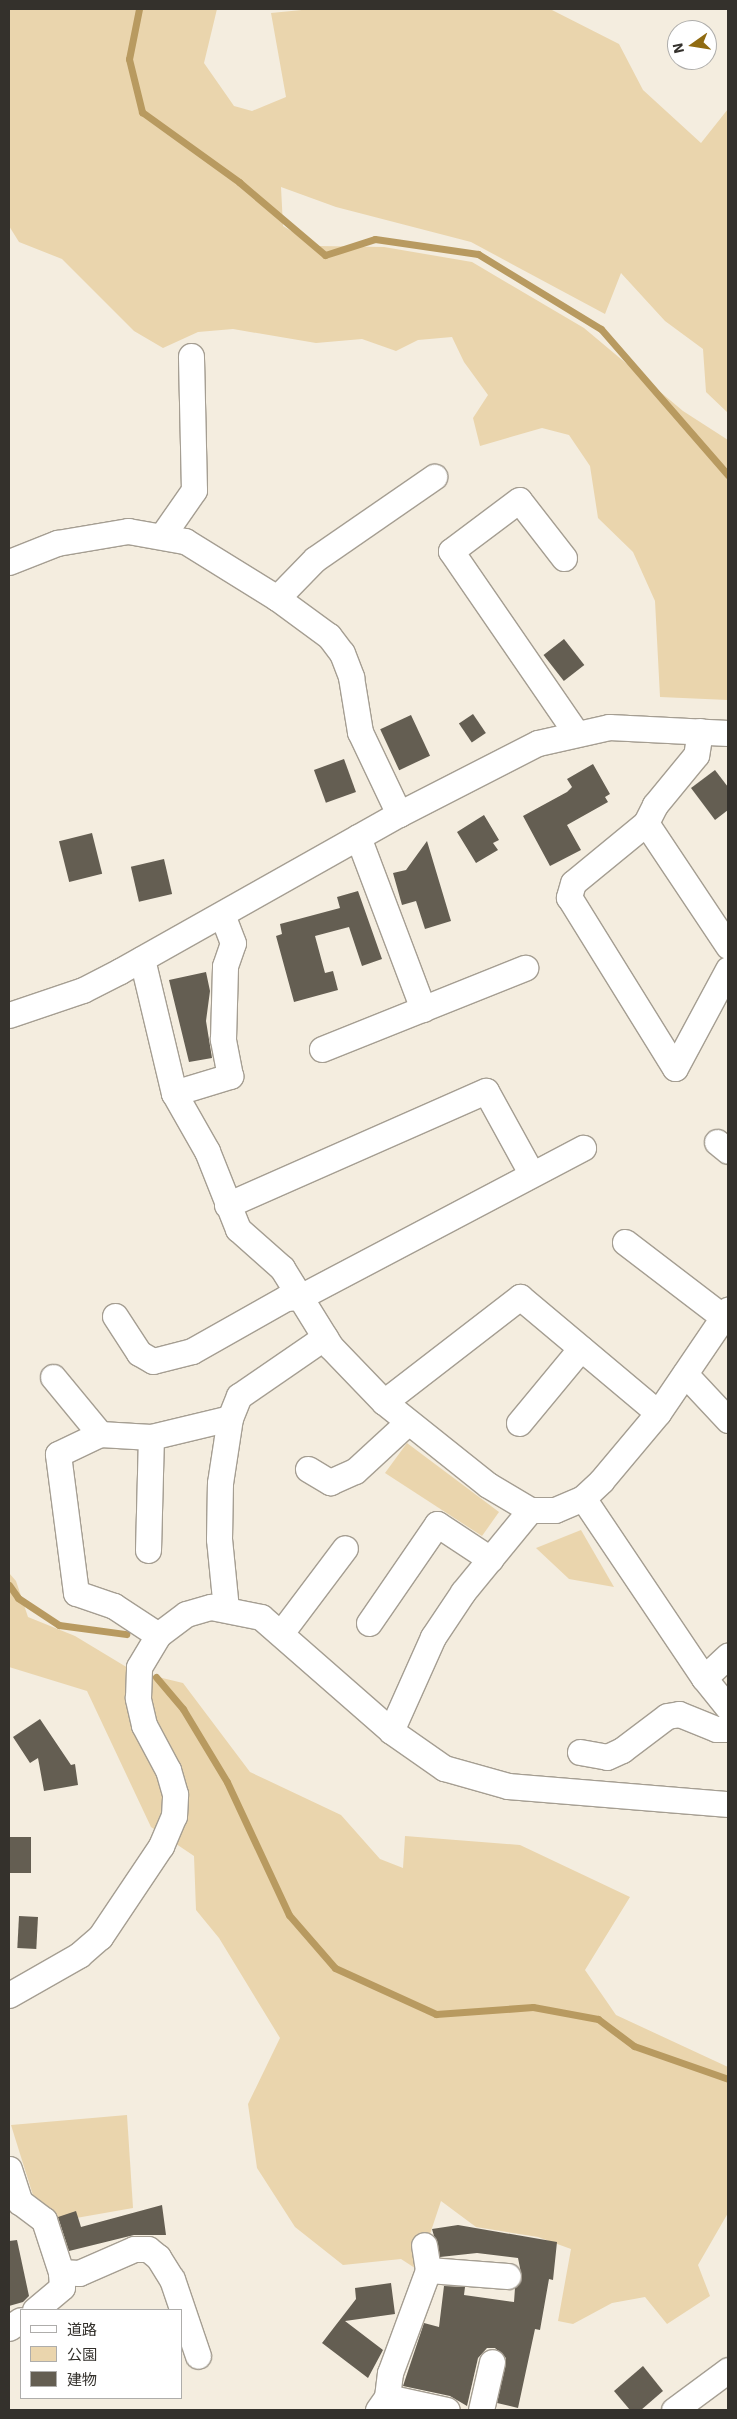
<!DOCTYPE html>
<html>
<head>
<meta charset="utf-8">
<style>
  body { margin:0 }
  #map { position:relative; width:737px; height:2419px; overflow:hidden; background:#f4eddf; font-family:"IBM Plex Sans","Noto Sans JP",sans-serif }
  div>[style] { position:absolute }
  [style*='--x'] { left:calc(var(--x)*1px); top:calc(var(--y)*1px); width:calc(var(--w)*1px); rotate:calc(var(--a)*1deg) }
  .green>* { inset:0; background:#ead5ad }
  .stream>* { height:7px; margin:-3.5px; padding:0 3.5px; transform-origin:3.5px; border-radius:3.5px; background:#b89a60 }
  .building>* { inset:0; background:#645e52; transform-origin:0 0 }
  .roads { filter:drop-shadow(1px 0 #a59e92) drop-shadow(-1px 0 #a59e92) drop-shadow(0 1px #a59e92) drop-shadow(0 -1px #a59e92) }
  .minor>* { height:25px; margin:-12.5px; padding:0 12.5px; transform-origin:12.5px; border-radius:12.5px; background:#fff }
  span { translate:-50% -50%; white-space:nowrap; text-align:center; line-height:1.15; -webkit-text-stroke:5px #fff; paint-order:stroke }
  .frame { position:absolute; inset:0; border:10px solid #34312c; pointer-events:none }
  .legend { position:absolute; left:20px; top:2309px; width:162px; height:90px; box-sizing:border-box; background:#fff; border:1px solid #aeadab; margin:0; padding:6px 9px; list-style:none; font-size:15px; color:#34312c }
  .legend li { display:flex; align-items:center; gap:10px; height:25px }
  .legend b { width:25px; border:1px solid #aeadab }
  .north { position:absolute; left:667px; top:20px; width:50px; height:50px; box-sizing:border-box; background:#fff; border:1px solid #aeadab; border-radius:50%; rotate:257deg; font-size:14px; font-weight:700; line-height:20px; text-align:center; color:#34312c }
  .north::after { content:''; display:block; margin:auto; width:18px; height:22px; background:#906b11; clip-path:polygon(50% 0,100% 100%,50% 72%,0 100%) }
</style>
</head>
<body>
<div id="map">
  <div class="green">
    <div style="clip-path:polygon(9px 9px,217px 9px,204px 63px,234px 106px,252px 111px,286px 97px,271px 13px,312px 9px,550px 9px,619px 44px,643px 90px,701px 143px,728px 109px,728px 413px,706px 392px,703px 349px,665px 321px,621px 273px,605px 314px,471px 242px,336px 207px,281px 187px,283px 226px,316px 246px,384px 247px,472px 262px,584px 328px,683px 411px,728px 440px,728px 700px,660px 697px,655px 601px,633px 552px,598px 518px,590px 466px,569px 435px,542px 428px,480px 446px,473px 418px,488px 395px,464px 362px,452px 337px,418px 340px,396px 351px,362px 339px,316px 343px,233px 329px,198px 332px,163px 348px,134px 331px,62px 259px,19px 242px,9px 226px)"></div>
    <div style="clip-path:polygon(407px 1443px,499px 1512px,482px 1536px,385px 1473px)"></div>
    <div style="clip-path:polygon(581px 1530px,614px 1587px,569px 1579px,536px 1548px)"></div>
    <div style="clip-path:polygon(9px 1573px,16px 1581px,28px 1617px,75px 1636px,133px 1671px,183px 1683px,250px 1772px,341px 1815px,380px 1859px,403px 1868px,405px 1836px,520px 1845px,630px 1897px,585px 1970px,616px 2015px,728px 2067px,728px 2213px,698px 2265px,710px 2296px,667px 2324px,645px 2297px,612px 2303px,573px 2324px,558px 2321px,571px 2249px,538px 2237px,476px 2227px,441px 2201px,418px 2270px,401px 2259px,343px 2265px,295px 2227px,257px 2168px,248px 2104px,280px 2038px,219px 1938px,196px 1910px,194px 1856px,151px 1827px,87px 1691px,9px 1667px)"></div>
    <div style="clip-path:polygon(127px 2115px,133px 2208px,42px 2224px,11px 2125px)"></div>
  </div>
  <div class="stream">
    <div style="--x:139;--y:9;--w:51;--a:101.3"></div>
    <div style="--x:129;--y:59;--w:55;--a:76.2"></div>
    <div style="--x:142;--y:112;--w:120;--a:35.8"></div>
    <div style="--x:239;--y:182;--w:113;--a:40.3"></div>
    <div style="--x:325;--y:255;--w:52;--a:-17.7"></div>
    <div style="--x:375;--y:239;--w:104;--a:8.3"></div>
    <div style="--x:478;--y:254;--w:144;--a:31.4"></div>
    <div style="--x:601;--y:329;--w:194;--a:49"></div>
    <div style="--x:9;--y:1585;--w:16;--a:55"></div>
    <div style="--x:18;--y:1598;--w:49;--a:33.4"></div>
    <div style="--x:59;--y:1625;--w:68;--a:7.7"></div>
    <div style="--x:156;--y:1677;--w:42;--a:49.8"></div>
    <div style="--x:183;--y:1709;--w:85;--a:58.9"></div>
    <div style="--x:227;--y:1782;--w:147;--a:65"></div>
    <div style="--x:289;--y:1915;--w:70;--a:49"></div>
    <div style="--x:335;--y:1968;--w:111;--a:24.5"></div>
    <div style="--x:436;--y:2014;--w:97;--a:-4.1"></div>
    <div style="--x:533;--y:2007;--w:66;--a:10.5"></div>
    <div style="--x:598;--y:2019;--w:45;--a:36.9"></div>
    <div style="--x:634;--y:2046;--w:100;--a:19.3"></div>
  </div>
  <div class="building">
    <div style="left:564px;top:639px;width:33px;height:26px;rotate:52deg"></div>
    <div style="left:473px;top:714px;width:23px;height:17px;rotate:56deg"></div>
    <div style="left:411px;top:715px;width:45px;height:34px;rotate:65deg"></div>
    <div style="left:344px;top:759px;width:35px;height:32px;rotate:70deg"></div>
    <div style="clip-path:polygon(593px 764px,610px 794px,605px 797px,608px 802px,567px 825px,581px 850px,550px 866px,523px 816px,567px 792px,572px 787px,567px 779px)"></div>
    <div style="clip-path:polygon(715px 770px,728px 787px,728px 810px,715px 820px,691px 788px)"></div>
    <div style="clip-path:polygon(484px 815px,499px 840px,493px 843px,498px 850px,476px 863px,457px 832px)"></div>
    <div style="left:92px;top:833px;width:42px;height:34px;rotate:76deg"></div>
    <div style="clip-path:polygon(427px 841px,451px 921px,425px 929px,416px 901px,402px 905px,393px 873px,406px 870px)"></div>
    <div style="left:164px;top:859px;width:36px;height:34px;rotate:77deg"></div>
    <div style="clip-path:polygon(358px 891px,382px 959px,362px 966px,349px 927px,315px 936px,325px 973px,333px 971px,338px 990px,294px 1002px,276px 936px,282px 934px,280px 924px,340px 908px,337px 897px)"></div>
    <div style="clip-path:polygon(206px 972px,210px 991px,206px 1021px,212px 1058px,189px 1062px,169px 980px)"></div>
    <div style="clip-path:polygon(40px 1719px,71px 1765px,75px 1764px,78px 1785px,44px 1791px,38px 1758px,30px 1763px,13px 1737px)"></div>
    <div style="left:9px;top:1837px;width:22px;height:36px"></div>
    <div style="left:19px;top:1916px;width:19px;height:32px;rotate:3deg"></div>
    <div style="clip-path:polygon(162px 2205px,166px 2235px,134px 2235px,69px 2251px,58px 2217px,76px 2211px,81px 2227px)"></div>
    <div style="clip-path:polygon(458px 2225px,557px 2242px,553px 2280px,549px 2279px,540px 2330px,535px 2329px,518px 2408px,497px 2403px,506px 2358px,495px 2348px,487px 2348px,478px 2358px,467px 2406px,450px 2396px,403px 2386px,424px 2323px,439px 2327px,444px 2286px,465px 2287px,464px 2295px,514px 2302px,515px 2288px,522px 2278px,518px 2258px,477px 2253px,440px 2257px,432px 2229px)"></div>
    <div style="clip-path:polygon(17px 2240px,29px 2296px,23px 2302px,9px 2306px,9px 2241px)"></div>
    <div style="clip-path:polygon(391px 2283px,395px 2314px,345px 2321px,383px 2350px,368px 2378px,322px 2343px,356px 2299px,355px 2288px)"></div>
    <div style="clip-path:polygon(643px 2366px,663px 2391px,641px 2410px,630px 2410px,614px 2391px)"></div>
  </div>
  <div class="roads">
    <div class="minor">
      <div style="--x:162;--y:536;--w:56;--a:-55.2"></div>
      <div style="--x:194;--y:490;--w:134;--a:-91.3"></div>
      <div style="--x:564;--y:558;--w:73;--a:-127.8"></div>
      <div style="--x:519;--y:500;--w:85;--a:143.1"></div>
      <div style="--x:451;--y:551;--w:221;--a:55.5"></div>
      <div style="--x:9;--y:562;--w:52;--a:-21.6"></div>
      <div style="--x:57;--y:543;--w:72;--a:-9.6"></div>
      <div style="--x:128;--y:531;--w:58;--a:10"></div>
      <div style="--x:185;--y:541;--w:108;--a:31.8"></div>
      <div style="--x:277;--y:598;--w:64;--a:36.2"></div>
      <div style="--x:329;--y:636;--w:21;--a:53"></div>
      <div style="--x:342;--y:653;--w:26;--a:69"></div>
      <div style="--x:351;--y:677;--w:56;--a:80.7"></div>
      <div style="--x:360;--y:732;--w:91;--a:64.6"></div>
      <div style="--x:277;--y:598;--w:54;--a:-45.7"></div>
      <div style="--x:315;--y:559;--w:145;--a:-34.6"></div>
      <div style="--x:700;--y:731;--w:24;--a:99"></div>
      <div style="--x:696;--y:755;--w:65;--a:129.4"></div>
      <div style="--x:655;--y:805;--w:20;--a:117"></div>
      <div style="--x:646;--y:823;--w:94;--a:140.6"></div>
      <div style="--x:573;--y:883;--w:15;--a:106"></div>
      <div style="--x:569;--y:897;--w:201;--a:58.2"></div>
      <div style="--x:675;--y:1068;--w:112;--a:-61.8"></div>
      <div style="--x:646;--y:823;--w:148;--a:56.3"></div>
      <div style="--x:358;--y:837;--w:184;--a:69.3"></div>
      <div style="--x:142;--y:959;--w:138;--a:76.6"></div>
      <div style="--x:174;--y:1093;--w:67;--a:60.4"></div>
      <div style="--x:207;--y:1151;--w:84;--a:68.3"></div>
      <div style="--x:238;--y:1229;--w:59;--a:41.6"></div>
      <div style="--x:282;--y:1268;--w:93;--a:58.2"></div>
      <div style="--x:331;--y:1347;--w:76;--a:46.1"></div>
      <div style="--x:384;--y:1402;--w:133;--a:38.6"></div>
      <div style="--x:488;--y:1485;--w:49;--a:30.8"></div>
      <div style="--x:530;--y:1510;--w:25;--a:0"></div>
      <div style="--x:555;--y:1510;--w:30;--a:-23"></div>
      <div style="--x:583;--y:1498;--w:25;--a:-43"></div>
      <div style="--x:601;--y:1481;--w:89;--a:-50"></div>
      <div style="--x:658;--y:1413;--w:125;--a:-55.8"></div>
      <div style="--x:9;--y:1015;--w:78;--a:-18.7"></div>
      <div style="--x:83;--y:990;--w:42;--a:-27.2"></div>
      <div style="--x:120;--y:971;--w:320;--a:-29.4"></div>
      <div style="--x:399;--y:814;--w:156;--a:-27.1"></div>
      <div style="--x:538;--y:743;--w:73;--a:-12.7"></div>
      <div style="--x:609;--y:727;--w:119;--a:2.9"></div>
      <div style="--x:322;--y:1049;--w:219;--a:-21.8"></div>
      <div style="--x:174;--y:1093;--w:59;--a:-16.9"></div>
      <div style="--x:230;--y:1076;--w:38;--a:-101"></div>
      <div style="--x:223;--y:1039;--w:73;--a:-88.4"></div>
      <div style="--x:225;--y:966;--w:24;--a:-71"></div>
      <div style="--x:233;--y:943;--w:30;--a:-111"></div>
      <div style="--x:717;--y:1142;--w:14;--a:39"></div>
      <div style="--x:227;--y:1205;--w:283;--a:-23.8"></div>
      <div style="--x:486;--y:1091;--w:94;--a:61.2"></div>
      <div style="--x:625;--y:1242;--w:123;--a:37.4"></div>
      <div style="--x:115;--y:1316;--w:44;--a:57"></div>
      <div style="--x:139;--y:1353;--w:16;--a:30"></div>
      <div style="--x:153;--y:1361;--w:40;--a:-14.4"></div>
      <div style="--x:192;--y:1351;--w:108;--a:-29.4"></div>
      <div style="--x:286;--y:1298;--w:14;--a:-4"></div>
      <div style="--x:300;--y:1297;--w:320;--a:-27.8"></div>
      <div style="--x:685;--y:1374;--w:63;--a:46.9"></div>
      <div style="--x:53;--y:1377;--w:74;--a:50.5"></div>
      <div style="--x:384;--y:1402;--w:172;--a:-37.7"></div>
      <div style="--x:520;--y:1297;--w:180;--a:40"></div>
      <div style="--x:519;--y:1423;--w:97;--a:-50.4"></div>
      <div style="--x:308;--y:1469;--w:26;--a:31"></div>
      <div style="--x:330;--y:1482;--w:27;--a:-24"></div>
      <div style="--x:355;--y:1471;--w:71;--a:-42.7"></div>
      <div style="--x:583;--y:1498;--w:217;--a:56.1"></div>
      <div style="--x:704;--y:1678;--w:38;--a:51"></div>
      <div style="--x:148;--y:1550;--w:113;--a:-88.5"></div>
      <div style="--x:226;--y:1609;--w:70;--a:-95.7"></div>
      <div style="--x:219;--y:1539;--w:56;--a:-89"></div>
      <div style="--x:220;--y:1483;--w:66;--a:-81.3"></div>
      <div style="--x:230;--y:1418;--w:24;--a:-68"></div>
      <div style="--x:239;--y:1396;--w:104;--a:-34.5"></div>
      <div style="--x:369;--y:1623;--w:120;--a:-55.5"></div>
      <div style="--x:437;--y:1524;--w:64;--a:33.4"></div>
      <div style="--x:281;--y:1633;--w:106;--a:-53"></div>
      <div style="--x:158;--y:1635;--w:53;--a:-146.6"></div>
      <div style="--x:114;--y:1606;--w:40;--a:-161.1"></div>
      <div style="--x:76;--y:1593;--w:140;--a:-97.4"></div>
      <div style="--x:58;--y:1454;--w:47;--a:-25.5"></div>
      <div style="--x:100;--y:1434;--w:51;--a:3.4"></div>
      <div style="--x:151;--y:1437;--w:81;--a:-13.5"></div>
      <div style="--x:704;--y:1678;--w:33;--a:-43"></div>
      <div style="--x:391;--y:1731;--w:103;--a:-65.9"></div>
      <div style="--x:433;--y:1637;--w:54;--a:-56.3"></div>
      <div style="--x:463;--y:1592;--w:106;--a:-50.7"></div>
      <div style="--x:580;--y:1752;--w:27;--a:10"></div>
      <div style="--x:607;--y:1757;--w:17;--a:-25"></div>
      <div style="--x:622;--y:1750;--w:56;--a:-37.1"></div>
      <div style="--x:667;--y:1716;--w:12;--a:-9"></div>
      <div style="--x:679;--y:1714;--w:40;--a:22"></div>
      <div style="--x:716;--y:1729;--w:12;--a:0"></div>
      <div style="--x:9;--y:1995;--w:81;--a:-29.7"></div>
      <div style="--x:79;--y:1955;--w:28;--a:-41"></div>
      <div style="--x:100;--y:1937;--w:110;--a:-56.2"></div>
      <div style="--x:161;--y:1846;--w:33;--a:-67"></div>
      <div style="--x:174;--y:1816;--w:22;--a:-87"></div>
      <div style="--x:175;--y:1794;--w:25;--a:-106"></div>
      <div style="--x:168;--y:1770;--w:51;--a:-118.1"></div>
      <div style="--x:144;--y:1725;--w:28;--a:-103"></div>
      <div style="--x:138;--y:1698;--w:31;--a:-88"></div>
      <div style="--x:139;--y:1667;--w:37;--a:-59"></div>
      <div style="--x:158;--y:1635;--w:35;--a:-37"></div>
      <div style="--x:186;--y:1614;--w:26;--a:-16"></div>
      <div style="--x:211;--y:1607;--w:51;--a:11.3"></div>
      <div style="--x:261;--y:1617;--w:173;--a:41.2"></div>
      <div style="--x:391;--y:1731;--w:65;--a:34.9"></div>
      <div style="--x:444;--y:1768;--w:66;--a:15.7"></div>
      <div style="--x:508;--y:1786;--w:221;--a:4.7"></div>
      <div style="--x:9;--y:2169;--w:35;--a:72"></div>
      <div style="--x:20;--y:2202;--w:30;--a:37"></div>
      <div style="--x:44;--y:2220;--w:55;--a:71.9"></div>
      <div style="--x:61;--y:2272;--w:18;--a:3"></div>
      <div style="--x:79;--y:2273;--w:60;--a:-23.6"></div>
      <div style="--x:134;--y:2249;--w:14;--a:0"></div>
      <div style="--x:148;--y:2249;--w:13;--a:39"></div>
      <div style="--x:158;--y:2257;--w:26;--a:58"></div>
      <div style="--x:172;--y:2279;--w:81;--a:71.3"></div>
      <div style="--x:428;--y:2270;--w:80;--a:4.3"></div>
      <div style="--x:35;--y:2310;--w:35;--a:-40"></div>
      <div style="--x:62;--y:2287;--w:15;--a:-94"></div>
      <div style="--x:9;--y:2328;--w:14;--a:-34"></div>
      <div style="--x:387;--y:2397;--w:61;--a:12.2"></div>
      <div style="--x:378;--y:2410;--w:16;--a:-55"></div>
      <div style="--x:387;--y:2397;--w:24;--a:-83"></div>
      <div style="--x:390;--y:2373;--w:110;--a:-69.7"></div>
      <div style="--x:428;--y:2270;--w:25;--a:-99"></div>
      <div style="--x:481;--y:2410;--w:49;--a:-77.1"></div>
      <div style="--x:674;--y:2410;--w:67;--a:-36.5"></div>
    </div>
  </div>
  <div class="frame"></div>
  <ul class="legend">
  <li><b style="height:6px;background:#fff"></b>道路</li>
  <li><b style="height:14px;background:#ead5ad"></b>公園</li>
  <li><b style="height:14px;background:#645e52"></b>建物</li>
  </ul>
  <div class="north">N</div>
</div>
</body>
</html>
